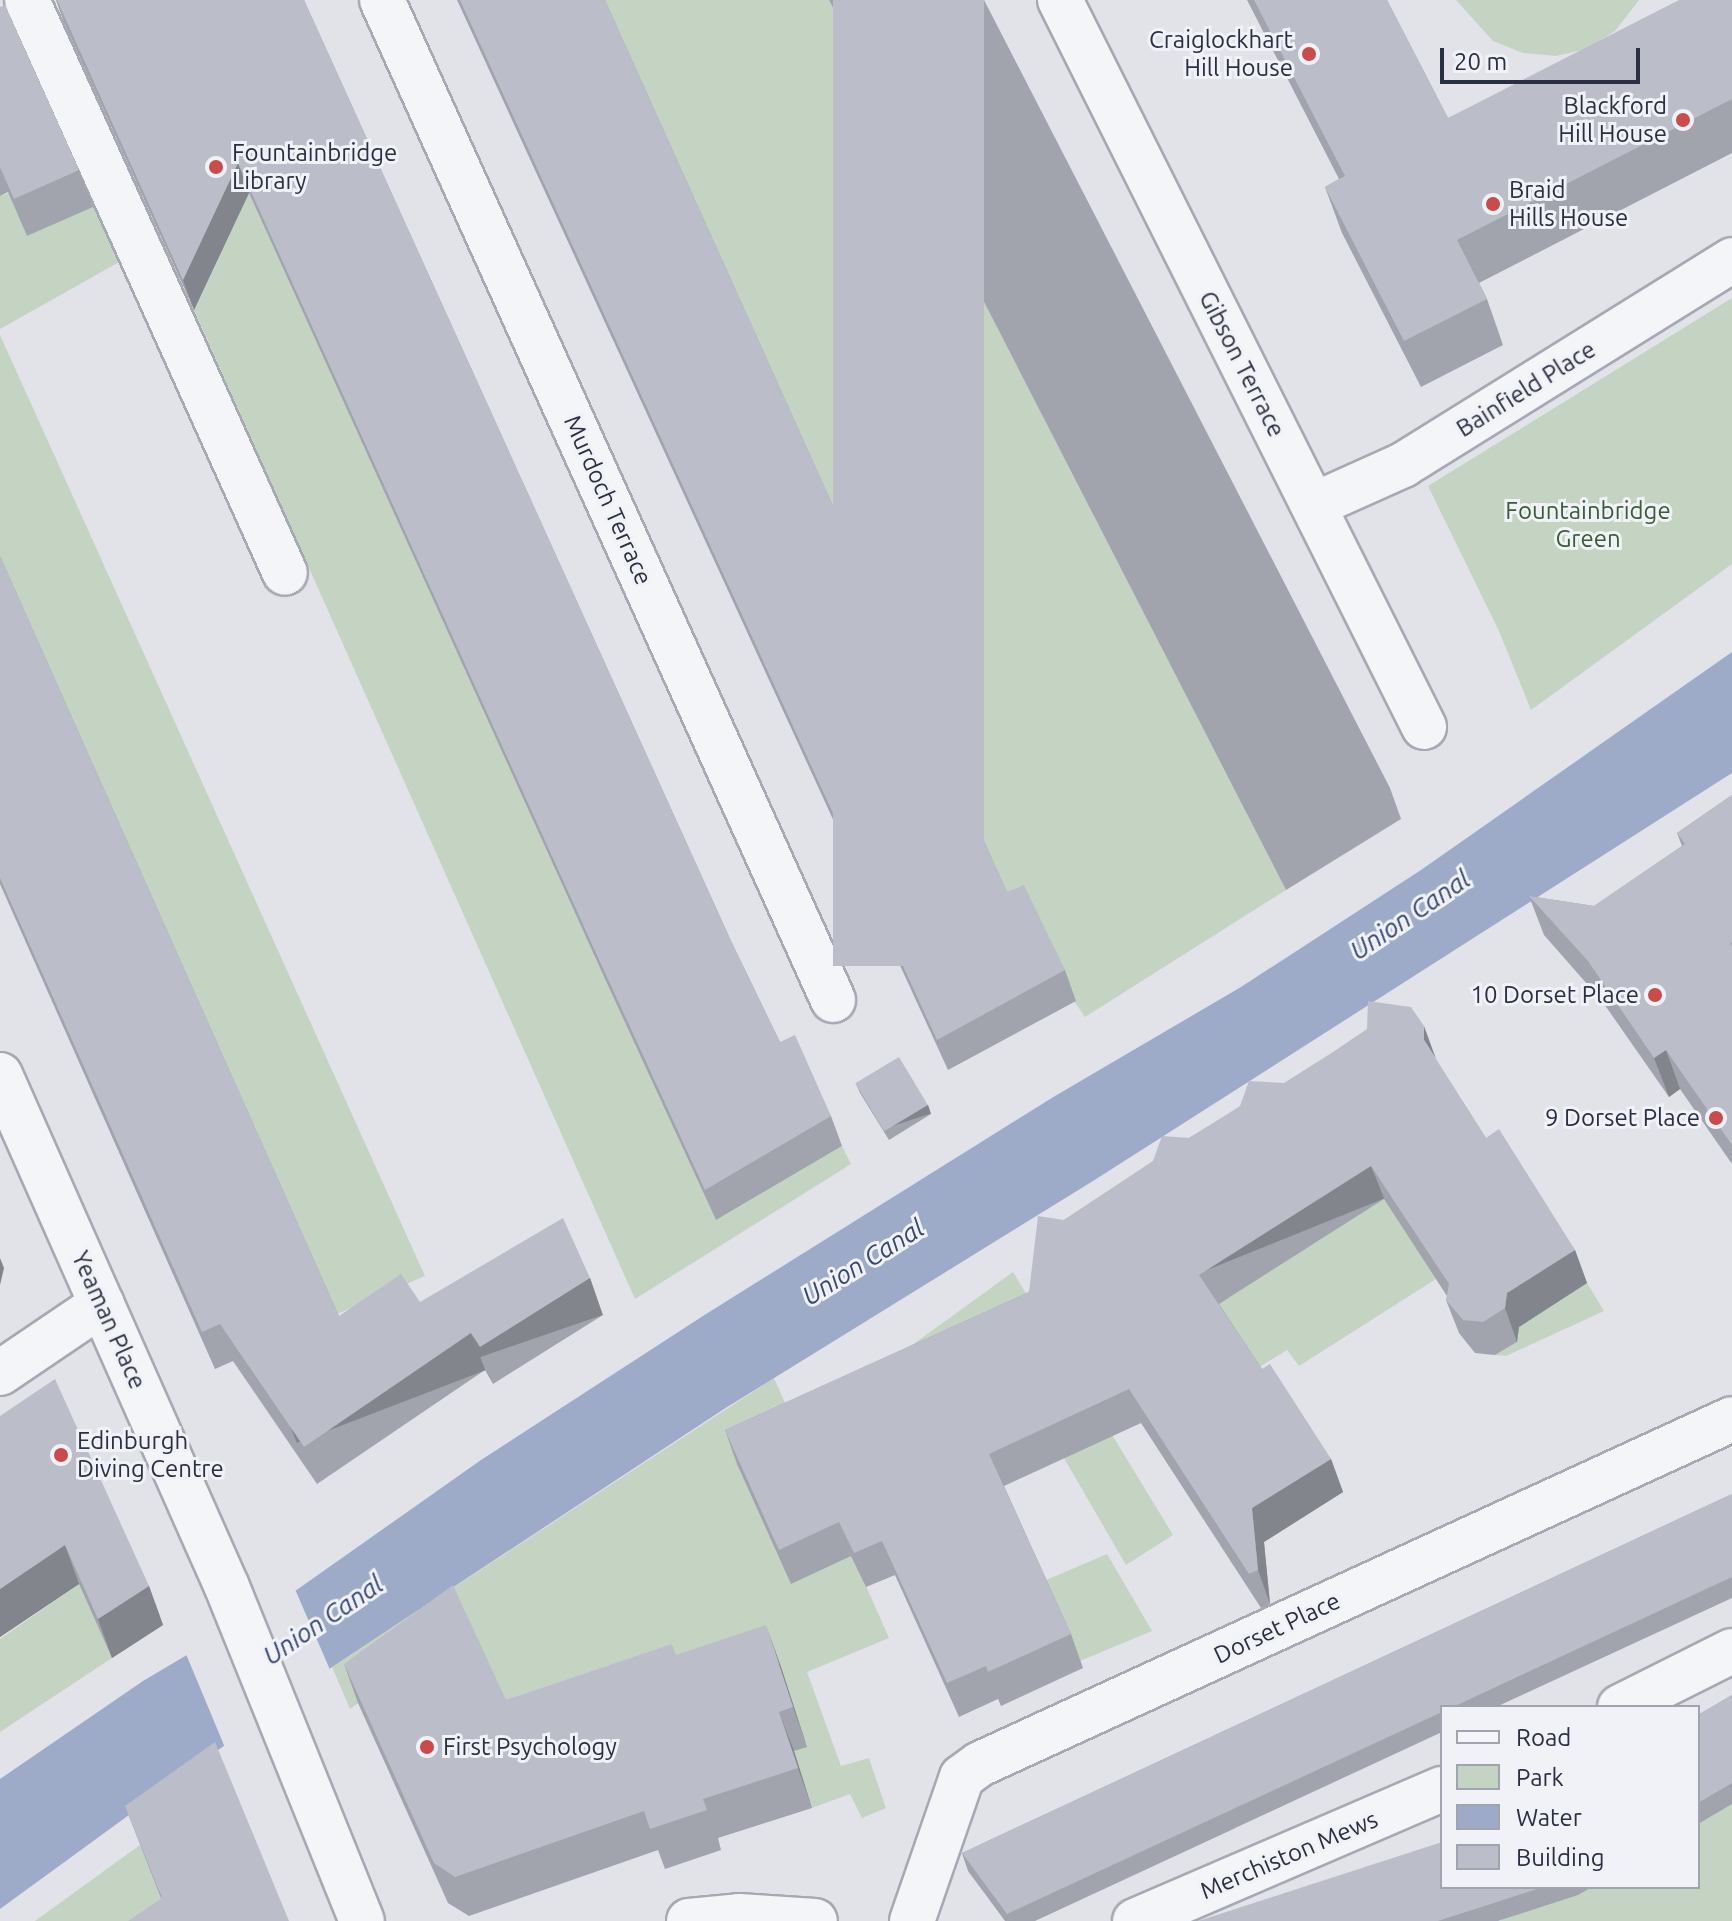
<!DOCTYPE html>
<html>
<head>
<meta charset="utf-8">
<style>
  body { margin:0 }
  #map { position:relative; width:1732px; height:1921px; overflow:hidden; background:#e1e3e9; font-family:Ubuntu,sans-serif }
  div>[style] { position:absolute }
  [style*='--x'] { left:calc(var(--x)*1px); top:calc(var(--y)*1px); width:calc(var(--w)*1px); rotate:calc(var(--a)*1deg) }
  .green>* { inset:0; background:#c4d3c2 }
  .water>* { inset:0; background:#9dabc8 }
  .pier>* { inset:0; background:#e1e3e9 }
  .roads { filter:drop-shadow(2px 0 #a6a9b3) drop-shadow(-2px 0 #a6a9b3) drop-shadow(0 2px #a6a9b3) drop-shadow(0 -2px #a6a9b3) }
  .minor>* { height:44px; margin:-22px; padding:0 22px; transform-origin:22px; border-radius:22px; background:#f4f5f8 }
  .wall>* { inset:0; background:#a1a3ad }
  .shaded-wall>* { inset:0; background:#83858d; transform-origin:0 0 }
  .building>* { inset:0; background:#bbbec9; transform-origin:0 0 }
  .dots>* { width:22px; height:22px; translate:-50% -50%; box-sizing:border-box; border:4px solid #f1f2f7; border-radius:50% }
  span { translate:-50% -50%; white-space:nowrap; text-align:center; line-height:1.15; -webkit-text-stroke:6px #f1f2f7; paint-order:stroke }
  .poi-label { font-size:24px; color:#2a2f41 }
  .right { translate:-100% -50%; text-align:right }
  .left { translate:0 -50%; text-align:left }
  .street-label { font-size:24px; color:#2a2f41 }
  .park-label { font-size:24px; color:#395c37 }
  .water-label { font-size:26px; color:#354774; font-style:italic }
  .legend { position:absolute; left:1440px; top:1705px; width:260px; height:184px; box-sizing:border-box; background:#f1f2f7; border:2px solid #a1a4ae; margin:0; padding:10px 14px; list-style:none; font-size:24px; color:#2a2f41 }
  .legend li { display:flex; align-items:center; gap:16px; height:40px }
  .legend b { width:40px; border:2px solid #a1a4ae }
  .scale { position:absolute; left:1440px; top:48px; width:200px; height:36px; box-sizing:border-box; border:4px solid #2a2f41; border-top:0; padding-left:10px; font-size:24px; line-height:28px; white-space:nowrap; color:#2a2f41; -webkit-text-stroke:6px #f1f2f7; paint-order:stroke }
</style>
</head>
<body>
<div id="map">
  <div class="green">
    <div style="clip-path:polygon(603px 0,829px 0,1286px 890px,1085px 1017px,1020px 922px)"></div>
    <div style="clip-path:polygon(1456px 0,1639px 0,1615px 31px,1587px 49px,1556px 56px,1523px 53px,1493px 41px)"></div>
    <div style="clip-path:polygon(9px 193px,27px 236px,94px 206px,121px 261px,0 329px,0 196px)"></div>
    <div style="clip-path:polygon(249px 193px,716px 1220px,842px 1146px,851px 1164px,635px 1299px,190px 301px,201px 296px)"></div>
    <div style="clip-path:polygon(1732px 298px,1732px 564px,1531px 710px,1499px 631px,1428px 486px)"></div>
    <div style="clip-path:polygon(0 335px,425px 1276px,335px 1315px,0 563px)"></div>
    <div style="clip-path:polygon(1388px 1168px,1436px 1279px,1299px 1366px,1287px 1350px,1253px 1371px,1216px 1361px,1216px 1274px,1231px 1296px,1354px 1218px)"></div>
    <div style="clip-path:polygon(1013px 1272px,1173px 1535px,1126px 1565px,1064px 1458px,821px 1411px)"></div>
    <div style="clip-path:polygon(1587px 1283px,1604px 1311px,1506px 1356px,1495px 1355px,1517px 1342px,1519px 1327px)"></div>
    <div style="clip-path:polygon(774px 1378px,889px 1638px,807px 1672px,841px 1766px,869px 1758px,886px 1808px,862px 1818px,850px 1794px,812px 1808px,794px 1751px,807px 1746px,525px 1751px,468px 1625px,350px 1709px,332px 1667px)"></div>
    <div style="clip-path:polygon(1107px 1554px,1152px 1631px,1080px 1661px,1044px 1581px)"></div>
    <div style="clip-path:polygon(79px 1584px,112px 1658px,0 1732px,0 1639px)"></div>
    <div style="clip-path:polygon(1732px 1803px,1732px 1921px,1499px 1921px,1591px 1887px,1698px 1887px,1698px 1822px)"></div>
    <div style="clip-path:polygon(140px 1845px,195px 1921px,35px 1921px)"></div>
  </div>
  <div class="water">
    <div style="clip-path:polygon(1732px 652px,1732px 773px,1093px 1181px,724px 1409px,332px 1667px,0 1909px,0 1779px,143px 1681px,298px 1589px,481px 1460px,706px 1314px,1055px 1096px,1241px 987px,1421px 870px)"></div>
  </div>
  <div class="pier">
    <div style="clip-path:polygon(294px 1587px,331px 1672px,226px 1750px,186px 1654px)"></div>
  </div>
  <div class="roads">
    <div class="minor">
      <div style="--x:27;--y:0;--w:628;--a:65.76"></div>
      <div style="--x:382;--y:0;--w:1097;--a:65.72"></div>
      <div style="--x:1060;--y:0;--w:813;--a:63.4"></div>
      <div style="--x:1314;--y:505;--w:98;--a:-24.2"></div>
      <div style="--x:1403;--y:465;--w:388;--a:-31.9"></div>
      <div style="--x:0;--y:1075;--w:560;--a:66.09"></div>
      <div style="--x:227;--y:1587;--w:360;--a:68"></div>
      <div style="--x:0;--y:1373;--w:123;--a:-34.1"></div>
      <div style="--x:1620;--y:1707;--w:125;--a:-26.6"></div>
      <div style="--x:689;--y:1921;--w:50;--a:-5.7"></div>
      <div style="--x:739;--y:1916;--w:76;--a:3.8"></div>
      <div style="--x:912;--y:1921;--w:152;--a:-70.9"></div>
      <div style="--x:962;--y:1777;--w:22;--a:-36"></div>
      <div style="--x:980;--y:1764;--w:827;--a:-24.64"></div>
      <div style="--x:1135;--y:1921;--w:334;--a:-23.3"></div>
    </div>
  </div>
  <div class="wall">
    <div style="clip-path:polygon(56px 0,304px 0,732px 943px,780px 1042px,831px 1116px,842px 1146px,716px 1220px,606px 981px,249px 193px,194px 310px,63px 20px)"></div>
    <div style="clip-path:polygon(457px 0,605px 0,1007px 892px,1065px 970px,1076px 1001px,948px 1070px)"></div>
    <div style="clip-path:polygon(829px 0,984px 0,1390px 788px,1401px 819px,1286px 890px)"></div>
    <div style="clip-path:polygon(1247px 0,1387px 0,1448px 118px,1732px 0,1732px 153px,1479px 283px,1487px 299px,1503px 345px,1421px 387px,1342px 233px,1325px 187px,1339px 179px)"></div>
    <div style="clip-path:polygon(0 7px,79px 170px,93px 207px,27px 236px,8px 192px,0 196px)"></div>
    <div style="clip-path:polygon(0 556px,339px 1316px,420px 1302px,590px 1278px,603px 1315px,493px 1384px,485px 1370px,317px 1484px,233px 1361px,215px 1369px,0 884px)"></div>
    <div style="clip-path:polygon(1732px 795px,1732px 1164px,1680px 1089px,1669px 1097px,1602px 1001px,1544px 935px,1529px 896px,1594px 906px,1682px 846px,1677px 833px)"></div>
    <div style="clip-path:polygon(1436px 1060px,1486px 1138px,1575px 1250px,1587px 1283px,1519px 1327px,1517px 1342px,1495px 1355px,1475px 1353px,1459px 1333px,1446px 1300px,1447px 1296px,1384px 1199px,1219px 1304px,1262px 1369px,1331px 1459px,1343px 1492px,1264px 1542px,1270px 1604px,1261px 1608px,1141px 1423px,1004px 1486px,1071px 1634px,1083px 1668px,1001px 1706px,998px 1699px,959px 1717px,895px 1575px,866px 1587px,851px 1556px,791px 1584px,737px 1464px,725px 1430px,1029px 1292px,1064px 1220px,1189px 1138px,1284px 1083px)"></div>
    <div style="clip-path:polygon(856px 1084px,928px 1105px,931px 1114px,889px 1140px,860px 1093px)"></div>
    <div style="clip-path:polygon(0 1416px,149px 1586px,163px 1625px,112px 1658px,79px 1584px,0 1637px)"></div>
    <div style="clip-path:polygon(1732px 1494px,1732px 1598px,1496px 1707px,1442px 1707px,1442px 1732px,1035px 1921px,1005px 1921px,968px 1871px,962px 1853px)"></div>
    <div style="clip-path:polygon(676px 1655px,780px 1664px,807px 1747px,794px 1751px,812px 1808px,718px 1838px,721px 1850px,665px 1869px,658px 1850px,469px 1916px,448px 1903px,358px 1703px,344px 1664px,506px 1700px)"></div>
    <div style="clip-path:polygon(1732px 1695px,1732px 1804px,1698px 1824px,1698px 1715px)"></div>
    <div style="clip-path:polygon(125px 1806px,289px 1921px,161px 1898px)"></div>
    <div style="clip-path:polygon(1442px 1887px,1592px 1887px,1578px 1895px,1498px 1921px,1198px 1921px)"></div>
  </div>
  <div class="shaded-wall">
    <div style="clip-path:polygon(238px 163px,249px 193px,194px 310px,183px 280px)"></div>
    <div style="clip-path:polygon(1424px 1026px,1436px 1059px,1424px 1040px)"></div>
    <div style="clip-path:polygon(1666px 1050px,1680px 1089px,1669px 1097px,1654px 1058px)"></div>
    <div style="left:928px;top:1105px;width:9px;height:50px;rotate:72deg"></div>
    <div style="left:1371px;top:1166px;width:35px;height:204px;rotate:68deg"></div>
    <div style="clip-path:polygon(1575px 1250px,1587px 1283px,1519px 1327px,1517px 1342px,1505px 1308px,1507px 1293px)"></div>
    <div style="clip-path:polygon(0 1258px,4px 1268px,0 1285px)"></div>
    <div style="left:590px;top:1278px;width:39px;height:130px;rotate:71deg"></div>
    <div style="left:471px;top:1333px;width:40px;height:202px;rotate:69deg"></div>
    <div style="clip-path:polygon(1331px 1459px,1343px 1492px,1264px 1542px,1270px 1604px,1258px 1570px,1252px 1508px)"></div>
    <div style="clip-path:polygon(65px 1545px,79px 1584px,0 1637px,0 1589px)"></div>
    <div style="clip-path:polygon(149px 1586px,163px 1625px,112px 1658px,98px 1619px)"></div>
    <div style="clip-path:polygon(766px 1625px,780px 1664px,807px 1747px,793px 1707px)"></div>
    <div style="clip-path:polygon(779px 1712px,794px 1751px,812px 1808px,798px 1768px)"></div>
  </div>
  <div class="building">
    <div style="clip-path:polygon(57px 0,304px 0,732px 943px,780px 1042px,795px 1035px,831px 1116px,705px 1190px,595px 951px,238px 163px,183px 280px)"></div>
    <div style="clip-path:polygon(460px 0,605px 0,1007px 892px,1024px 885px,1065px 970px,937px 1040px)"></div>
    <div style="left:833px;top:0;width:151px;height:966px"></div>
    <div style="clip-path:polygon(1254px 0,1387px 0,1448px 118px,1679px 0,1732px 0,1732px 99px,1457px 240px,1487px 299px,1404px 341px,1325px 187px,1345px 176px)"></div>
    <div style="clip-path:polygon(5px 5px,79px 170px,14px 199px,0 167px,0 7px)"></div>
    <div style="clip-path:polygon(0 556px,339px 1316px,401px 1274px,420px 1302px,563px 1218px,590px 1278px,480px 1347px,471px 1333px,304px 1447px,220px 1324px,202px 1332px,0 878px)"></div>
    <div style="clip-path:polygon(1732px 795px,1732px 942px,1730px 943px,1732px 946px,1732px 1145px,1666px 1050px,1654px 1058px,1588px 961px,1529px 896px,1594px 906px,1685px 844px,1677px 833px)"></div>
    <div style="clip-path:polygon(1368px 1001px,1411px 1007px,1424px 1026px,1424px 1040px,1486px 1138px,1499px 1129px,1575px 1250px,1507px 1293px,1505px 1308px,1483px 1322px,1463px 1320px,1446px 1300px,1449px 1284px,1371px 1166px,1199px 1275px,1262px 1369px,1270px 1364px,1331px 1459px,1252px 1508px,1258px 1570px,1249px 1574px,1129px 1389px,989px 1454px,1071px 1634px,988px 1672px,986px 1666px,947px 1683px,882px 1541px,854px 1553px,839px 1522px,779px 1550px,725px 1430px,1029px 1292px,1038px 1216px,1064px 1220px,1153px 1161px,1162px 1136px,1189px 1138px,1240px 1106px,1249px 1081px,1284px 1083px,1333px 1052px,1367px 1029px)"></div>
    <div style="left:899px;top:1057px;width:56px;height:51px;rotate:59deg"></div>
    <div style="clip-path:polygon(55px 1379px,149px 1586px,98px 1619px,65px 1545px,0 1589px,0 1416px)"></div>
    <div style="clip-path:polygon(1732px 1494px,1732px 1577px,1453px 1707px,1442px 1707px,1442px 1712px,1007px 1914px,962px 1853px)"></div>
    <div style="clip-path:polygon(453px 1585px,506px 1700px,672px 1644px,676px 1655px,766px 1625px,793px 1707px,779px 1712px,798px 1768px,703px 1799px,707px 1810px,650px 1829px,644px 1811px,455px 1877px,434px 1863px,344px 1664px)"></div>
    <div style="clip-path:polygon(1732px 1695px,1732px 1783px,1698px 1803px,1698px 1715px)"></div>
    <div style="clip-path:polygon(215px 1742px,289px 1921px,128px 1921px,162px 1898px,125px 1806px)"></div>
    <div style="clip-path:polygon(1442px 1842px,1442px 1887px,1543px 1887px,1438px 1921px,1198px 1921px)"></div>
  </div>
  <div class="dots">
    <div style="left:1309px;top:54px;background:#cb4b4a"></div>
    <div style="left:1683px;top:120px;background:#cb4b4a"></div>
    <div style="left:216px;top:167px;background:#cb4b4a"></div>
    <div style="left:1493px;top:204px;background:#cb4b4a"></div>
    <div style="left:1655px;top:995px;background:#cb4b4a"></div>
    <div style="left:1716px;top:1118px;background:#cb4b4a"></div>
    <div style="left:61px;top:1455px;background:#cb4b4a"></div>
    <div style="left:427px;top:1747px;background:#cb4b4a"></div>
  </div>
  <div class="poi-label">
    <span class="right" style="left:1293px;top:54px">Craiglockhart<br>Hill House</span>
    <span class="right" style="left:1667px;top:120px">Blackford<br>Hill House</span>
    <span class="left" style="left:232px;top:167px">Fountainbridge<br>Library</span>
    <span class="left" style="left:1509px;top:204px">Braid<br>Hills House</span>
    <span class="right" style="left:1639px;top:995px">10 Dorset Place</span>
    <span class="right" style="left:1700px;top:1118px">9 Dorset Place</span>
    <span class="left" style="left:77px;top:1455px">Edinburgh<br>Diving Centre</span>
    <span class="left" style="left:443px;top:1747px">First Psychology</span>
  </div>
  <div class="street-label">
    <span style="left:1242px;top:364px;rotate:63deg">Gibson Terrace</span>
    <span style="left:1526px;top:389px;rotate:-32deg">Bainfield Place</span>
    <span style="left:608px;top:500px;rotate:66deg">Murdoch Terrace</span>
    <span style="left:109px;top:1320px;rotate:66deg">Yeaman Place</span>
    <span style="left:1277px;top:1628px;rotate:-25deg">Dorset Place</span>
    <span style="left:1289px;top:1855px;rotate:-23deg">Merchiston Mews</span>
  </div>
  <div class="park-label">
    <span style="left:1588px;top:525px">Fountainbridge<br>Green</span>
  </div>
  <div class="water-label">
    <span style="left:1410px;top:915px;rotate:-34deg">Union Canal</span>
    <span style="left:863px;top:1262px;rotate:-32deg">Union Canal</span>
    <span style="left:323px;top:1620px;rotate:-34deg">Union Canal</span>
  </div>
  <ul class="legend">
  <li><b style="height:10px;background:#f4f5f8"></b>Road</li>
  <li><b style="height:22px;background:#c4d3c2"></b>Park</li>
  <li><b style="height:22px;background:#9dabc8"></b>Water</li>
  <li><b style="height:22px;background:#bbbec9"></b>Building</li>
  </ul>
  <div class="scale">20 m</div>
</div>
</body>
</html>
